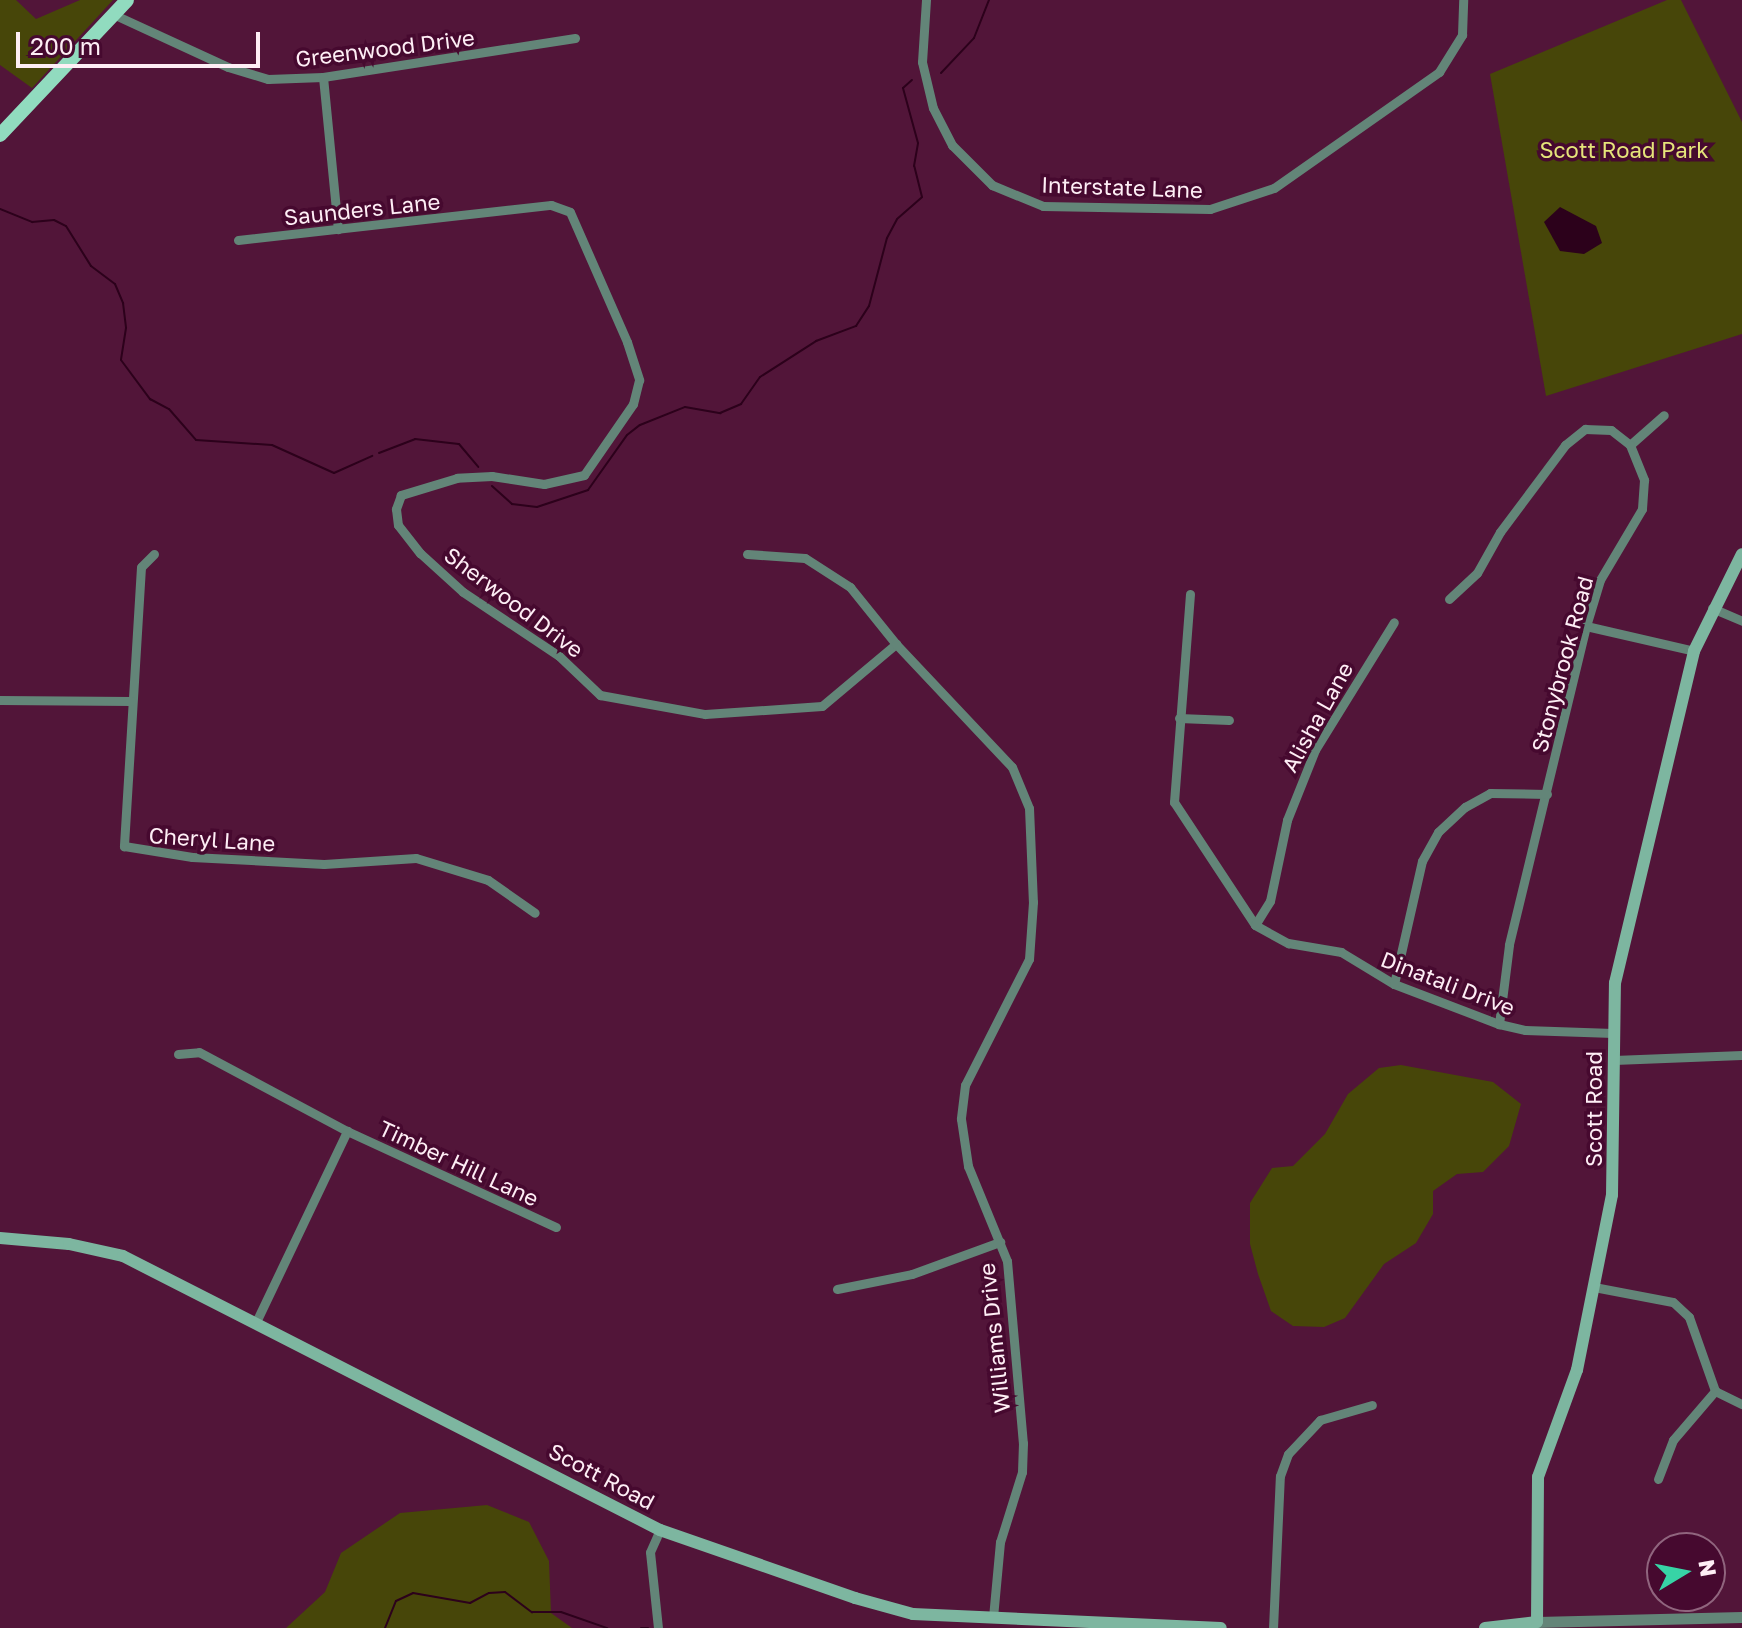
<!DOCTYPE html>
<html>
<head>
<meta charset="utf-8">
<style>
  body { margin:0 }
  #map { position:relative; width:1742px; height:1628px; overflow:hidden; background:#521539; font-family:"Golos Text",sans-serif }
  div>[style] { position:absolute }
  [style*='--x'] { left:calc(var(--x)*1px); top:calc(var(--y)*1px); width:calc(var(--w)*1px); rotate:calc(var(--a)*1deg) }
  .green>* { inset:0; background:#474609 }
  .water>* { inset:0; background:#2c011b }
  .stream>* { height:2px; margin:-1px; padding:0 1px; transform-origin:1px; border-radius:1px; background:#2c011b }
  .minor>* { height:9px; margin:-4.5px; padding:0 4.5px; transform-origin:4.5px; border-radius:4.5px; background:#638578 }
  .tertiary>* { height:11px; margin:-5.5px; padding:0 5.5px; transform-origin:5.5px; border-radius:5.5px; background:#638578 }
  .secondary>* { height:12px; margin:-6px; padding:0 6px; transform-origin:6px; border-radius:6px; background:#7db6a0 }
  .primary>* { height:14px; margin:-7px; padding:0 7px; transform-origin:7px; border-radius:7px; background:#91dbbf }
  span { translate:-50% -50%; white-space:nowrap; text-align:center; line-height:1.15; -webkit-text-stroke:7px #46092f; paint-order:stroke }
  .street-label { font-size:22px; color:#feeef5 }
  .park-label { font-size:22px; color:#e5e47a }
  .north { position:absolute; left:1646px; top:1532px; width:80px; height:80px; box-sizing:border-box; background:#46092f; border:2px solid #90657e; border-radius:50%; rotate:80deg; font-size:22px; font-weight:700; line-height:32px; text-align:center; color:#feeef5 }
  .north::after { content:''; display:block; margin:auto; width:28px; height:36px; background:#37d4a6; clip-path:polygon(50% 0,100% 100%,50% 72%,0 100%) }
  .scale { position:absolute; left:16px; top:32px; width:244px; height:36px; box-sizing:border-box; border:4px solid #feeef5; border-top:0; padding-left:10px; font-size:24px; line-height:28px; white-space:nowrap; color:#feeef5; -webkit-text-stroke:6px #46092f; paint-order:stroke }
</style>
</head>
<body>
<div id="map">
  <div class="green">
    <div style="clip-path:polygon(0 0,16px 0,36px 19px,80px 0,113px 0,32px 88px,0 65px)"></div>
    <div style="clip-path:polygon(1667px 0,1681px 0,1742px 122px,1742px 334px,1546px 396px,1490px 74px)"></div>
    <div style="clip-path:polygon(1401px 1065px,1493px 1082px,1521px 1104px,1509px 1146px,1483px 1172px,1457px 1174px,1433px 1191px,1433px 1214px,1416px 1243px,1384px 1264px,1345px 1318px,1324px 1327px,1293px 1326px,1271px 1311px,1258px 1274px,1250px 1244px,1250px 1203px,1272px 1168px,1293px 1166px,1325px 1134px,1348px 1094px,1379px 1068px)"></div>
    <div style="clip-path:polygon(487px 1505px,529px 1522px,549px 1561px,551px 1613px,572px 1628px,286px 1628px,325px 1592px,341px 1553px,400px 1513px)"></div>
  </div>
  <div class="water">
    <div style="clip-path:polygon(1560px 207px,1596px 226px,1602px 243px,1584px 254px,1560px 251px,1544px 222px)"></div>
  </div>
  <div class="stream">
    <div style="--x:941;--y:73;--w:48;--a:-46.7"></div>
    <div style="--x:974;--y:38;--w:41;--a:-68.5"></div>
    <div style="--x:0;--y:209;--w:35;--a:22"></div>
    <div style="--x:32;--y:222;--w:22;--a:-5"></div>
    <div style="--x:54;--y:220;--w:13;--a:27"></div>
    <div style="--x:66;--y:226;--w:47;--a:58"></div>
    <div style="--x:91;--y:266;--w:30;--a:37"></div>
    <div style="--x:115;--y:284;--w:21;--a:67"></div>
    <div style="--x:123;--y:303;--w:25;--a:83"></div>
    <div style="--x:126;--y:328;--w:32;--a:99"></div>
    <div style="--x:121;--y:360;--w:49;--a:53.4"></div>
    <div style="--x:150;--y:399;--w:21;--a:28"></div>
    <div style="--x:169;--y:409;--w:41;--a:48.9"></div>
    <div style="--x:196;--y:440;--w:76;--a:3.8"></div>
    <div style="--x:272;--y:445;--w:68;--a:24.3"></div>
    <div style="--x:334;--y:473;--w:42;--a:-24.1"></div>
    <div style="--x:379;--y:453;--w:39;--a:-21"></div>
    <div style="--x:415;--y:439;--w:44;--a:6.5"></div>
    <div style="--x:459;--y:444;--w:30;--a:50"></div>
    <div style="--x:492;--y:486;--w:27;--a:42"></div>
    <div style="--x:512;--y:504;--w:25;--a:7"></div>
    <div style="--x:537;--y:507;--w:54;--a:-18.4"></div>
    <div style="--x:588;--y:490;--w:67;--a:-54.7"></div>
    <div style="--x:627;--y:435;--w:16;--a:-38"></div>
    <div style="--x:640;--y:425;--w:48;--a:-21.8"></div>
    <div style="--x:685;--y:407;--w:36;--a:10"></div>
    <div style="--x:720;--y:413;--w:23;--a:-23"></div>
    <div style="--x:741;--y:404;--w:33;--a:-55"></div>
    <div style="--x:760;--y:377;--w:67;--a:-32.7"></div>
    <div style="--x:816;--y:341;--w:43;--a:-20.6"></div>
    <div style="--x:856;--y:326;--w:24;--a:-57"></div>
    <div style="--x:869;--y:306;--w:70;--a:-75.2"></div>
    <div style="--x:887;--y:238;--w:21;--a:-62"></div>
    <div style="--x:897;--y:219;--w:33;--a:-41"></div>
    <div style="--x:922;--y:197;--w:32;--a:-104"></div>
    <div style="--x:914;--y:166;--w:23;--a:-80"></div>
    <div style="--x:918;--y:143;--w:57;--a:-105.3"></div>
    <div style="--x:903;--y:88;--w:12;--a:-42"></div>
    <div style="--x:385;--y:1628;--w:29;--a:-68"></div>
    <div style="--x:396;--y:1601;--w:19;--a:-25"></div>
    <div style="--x:413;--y:1593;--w:58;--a:10"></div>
    <div style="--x:470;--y:1603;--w:21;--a:-28"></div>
    <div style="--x:489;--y:1593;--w:16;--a:-4"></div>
    <div style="--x:505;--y:1592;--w:34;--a:37"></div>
    <div style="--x:532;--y:1612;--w:29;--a:0"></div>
    <div style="--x:561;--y:1612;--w:49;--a:19.2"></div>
    <div style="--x:641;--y:1628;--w:7;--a:0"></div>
  </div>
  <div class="minor">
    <div style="--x:926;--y:0;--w:62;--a:93.7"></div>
    <div style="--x:922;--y:62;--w:47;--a:76.6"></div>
    <div style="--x:933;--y:108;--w:42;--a:62.8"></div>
    <div style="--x:952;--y:145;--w:57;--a:45"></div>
    <div style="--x:992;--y:185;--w:55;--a:22.4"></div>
    <div style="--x:1043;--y:206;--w:167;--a:1"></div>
    <div style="--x:1210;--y:209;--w:67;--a:-18.2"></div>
    <div style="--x:1274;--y:188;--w:202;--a:-35.1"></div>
    <div style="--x:1439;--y:72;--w:44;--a:-58.1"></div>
    <div style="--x:1462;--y:35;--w:35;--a:-88"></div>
    <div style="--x:115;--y:15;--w:124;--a:24.7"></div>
    <div style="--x:228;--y:67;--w:42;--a:16.7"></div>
    <div style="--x:268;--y:79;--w:55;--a:-2.1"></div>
    <div style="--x:323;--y:77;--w:255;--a:-8.8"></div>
    <div style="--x:323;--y:77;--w:153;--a:84.4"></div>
    <div style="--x:238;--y:240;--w:315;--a:-6.4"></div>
    <div style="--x:551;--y:205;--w:20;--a:20"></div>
    <div style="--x:570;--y:212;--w:142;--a:66.3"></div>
    <div style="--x:627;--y:342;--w:40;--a:72"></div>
    <div style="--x:639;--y:380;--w:25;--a:104"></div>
    <div style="--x:633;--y:404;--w:86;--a:124.6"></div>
    <div style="--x:584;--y:475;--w:41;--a:167.3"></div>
    <div style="--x:544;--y:484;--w:53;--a:-171.3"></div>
    <div style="--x:492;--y:476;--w:35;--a:177"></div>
    <div style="--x:457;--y:478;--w:59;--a:163.1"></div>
    <div style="--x:401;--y:495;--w:15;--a:110"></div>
    <div style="--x:396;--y:509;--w:16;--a:83"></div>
    <div style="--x:398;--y:525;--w:36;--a:52"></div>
    <div style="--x:420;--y:553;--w:58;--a:42.2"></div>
    <div style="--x:463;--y:592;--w:115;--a:33.7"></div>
    <div style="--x:559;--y:656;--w:57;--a:43.6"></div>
    <div style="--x:600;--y:695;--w:107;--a:10.3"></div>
    <div style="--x:705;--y:714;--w:117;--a:-3.9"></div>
    <div style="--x:822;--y:706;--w:97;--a:-40"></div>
    <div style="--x:1630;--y:445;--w:45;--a:-41.4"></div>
    <div style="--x:154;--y:554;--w:18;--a:135"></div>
    <div style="--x:141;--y:567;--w:280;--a:93.5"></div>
    <div style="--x:124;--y:846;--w:69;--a:9.2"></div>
    <div style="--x:192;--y:857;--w:132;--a:3"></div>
    <div style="--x:324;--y:864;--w:92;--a:-3.7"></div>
    <div style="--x:416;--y:858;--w:75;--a:17"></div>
    <div style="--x:488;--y:880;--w:57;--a:35.1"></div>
    <div style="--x:747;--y:554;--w:58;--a:3.9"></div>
    <div style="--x:805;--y:558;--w:54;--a:32.8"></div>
    <div style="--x:850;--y:587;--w:73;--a:51.1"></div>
    <div style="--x:896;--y:644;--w:169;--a:46.7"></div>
    <div style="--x:1012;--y:767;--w:44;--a:67.5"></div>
    <div style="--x:1029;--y:808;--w:94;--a:87.6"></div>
    <div style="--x:1033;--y:902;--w:57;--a:94"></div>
    <div style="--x:1029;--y:959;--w:141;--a:116.9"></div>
    <div style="--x:965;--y:1085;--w:34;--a:97"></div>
    <div style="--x:961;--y:1119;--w:48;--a:81.5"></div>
    <div style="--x:968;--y:1166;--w:103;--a:67.7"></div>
    <div style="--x:1007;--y:1261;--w:183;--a:85"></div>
    <div style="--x:1023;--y:1443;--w:29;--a:92"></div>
    <div style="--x:1022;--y:1472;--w:73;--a:107.4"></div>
    <div style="--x:1000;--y:1542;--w:76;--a:95.3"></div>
    <div style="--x:1190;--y:594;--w:209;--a:94.4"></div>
    <div style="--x:1174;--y:802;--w:147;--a:56.6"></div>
    <div style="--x:1255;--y:925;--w:38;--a:29"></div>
    <div style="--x:1288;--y:943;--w:54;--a:9.6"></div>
    <div style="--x:1341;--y:952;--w:62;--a:31.1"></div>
    <div style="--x:1394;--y:984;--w:112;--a:20.9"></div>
    <div style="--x:1499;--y:1024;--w:27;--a:13"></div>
    <div style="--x:1525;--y:1030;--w:88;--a:2"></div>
    <div style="--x:1449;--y:599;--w:38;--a:-43"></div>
    <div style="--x:1477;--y:573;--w:47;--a:-60.7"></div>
    <div style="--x:1500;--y:532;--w:109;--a:-53.2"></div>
    <div style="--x:1565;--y:445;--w:26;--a:-39"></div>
    <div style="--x:1585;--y:429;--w:26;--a:2"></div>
    <div style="--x:1611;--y:430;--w:24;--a:38"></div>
    <div style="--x:1630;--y:445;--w:38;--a:68"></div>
    <div style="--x:1644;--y:480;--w:29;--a:94"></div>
    <div style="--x:1642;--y:509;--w:82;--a:120.6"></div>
    <div style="--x:1600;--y:580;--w:48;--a:106.9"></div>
    <div style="--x:1586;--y:626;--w:328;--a:103.6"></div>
    <div style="--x:1509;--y:945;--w:80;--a:97.2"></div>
    <div style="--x:1712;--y:608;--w:33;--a:23"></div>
    <div style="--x:1586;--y:626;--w:111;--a:13"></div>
    <div style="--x:0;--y:700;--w:131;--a:0.4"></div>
    <div style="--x:1179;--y:718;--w:50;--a:2.3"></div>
    <div style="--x:1255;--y:925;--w:28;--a:-58"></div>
    <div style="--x:1270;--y:901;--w:83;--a:-78.1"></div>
    <div style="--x:1287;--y:820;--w:75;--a:-68.2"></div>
    <div style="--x:1315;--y:750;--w:150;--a:-58.3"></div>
    <div style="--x:1394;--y:984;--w:126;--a:-77.2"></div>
    <div style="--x:1422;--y:861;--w:33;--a:-61"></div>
    <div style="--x:1438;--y:832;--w:37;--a:-43"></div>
    <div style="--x:1465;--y:807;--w:29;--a:-29"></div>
    <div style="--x:1490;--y:793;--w:57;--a:1"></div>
    <div style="--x:178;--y:1054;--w:21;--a:-5"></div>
    <div style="--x:199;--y:1052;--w:168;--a:28.1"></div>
    <div style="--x:347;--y:1131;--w:230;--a:24.7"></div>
    <div style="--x:1614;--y:1060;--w:128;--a:-2.2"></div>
    <div style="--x:1594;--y:1287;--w:80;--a:10.8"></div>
    <div style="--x:1673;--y:1302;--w:22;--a:43"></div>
    <div style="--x:1689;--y:1317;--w:78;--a:70.6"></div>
    <div style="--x:1715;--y:1391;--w:30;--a:26"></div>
    <div style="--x:837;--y:1289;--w:76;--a:-11.3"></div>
    <div style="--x:912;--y:1274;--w:94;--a:-20"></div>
    <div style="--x:256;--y:1322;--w:212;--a:-64.5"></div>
    <div style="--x:1658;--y:1479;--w:42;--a:-69"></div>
    <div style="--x:1673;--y:1440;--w:65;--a:-49.4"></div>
    <div style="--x:658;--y:1628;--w:76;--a:-96"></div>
    <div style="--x:650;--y:1552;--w:24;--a:-66"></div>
    <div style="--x:1273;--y:1628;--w:152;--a:-87.4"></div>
    <div style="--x:1280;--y:1476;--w:23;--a:-70"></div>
    <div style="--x:1288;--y:1454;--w:47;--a:-46.7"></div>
    <div style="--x:1320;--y:1420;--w:54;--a:-16.1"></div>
  </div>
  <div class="tertiary">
    <div style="--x:1537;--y:1622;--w:205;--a:-1.4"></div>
  </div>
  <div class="secondary">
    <div style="--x:0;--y:1238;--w:69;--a:5"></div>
    <div style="--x:69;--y:1244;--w:55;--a:12.5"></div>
    <div style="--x:123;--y:1256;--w:603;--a:27.03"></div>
    <div style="--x:660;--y:1530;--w:207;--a:19.2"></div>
    <div style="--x:855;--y:1598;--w:60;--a:15.4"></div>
    <div style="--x:913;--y:1614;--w:308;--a:2.6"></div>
    <div style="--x:1485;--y:1628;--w:52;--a:-6.6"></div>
    <div style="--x:1537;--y:1622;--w:145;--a:-89.6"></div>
    <div style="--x:1538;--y:1477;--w:114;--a:-70"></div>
    <div style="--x:1577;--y:1370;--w:178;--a:-78.7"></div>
    <div style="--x:1612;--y:1195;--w:212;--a:-89.2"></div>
    <div style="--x:1615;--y:983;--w:341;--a:-76.6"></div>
    <div style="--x:1694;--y:651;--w:108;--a:-63.7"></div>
  </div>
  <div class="primary">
    <div style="--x:0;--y:135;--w:185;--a:-46.7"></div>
  </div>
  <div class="street-label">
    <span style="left:385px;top:48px;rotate:-7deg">Greenwood Drive</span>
    <span style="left:1122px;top:187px;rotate:2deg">Interstate Lane</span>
    <span style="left:362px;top:209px;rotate:-6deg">Saunders Lane</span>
    <span style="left:514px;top:602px;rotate:37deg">Sherwood Drive</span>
    <span style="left:1562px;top:664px;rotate:-75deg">Stonybrook Road</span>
    <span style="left:1317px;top:717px;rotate:-61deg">Alisha Lane</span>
    <span style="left:212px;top:839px;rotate:4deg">Cheryl Lane</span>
    <span style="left:1448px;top:983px;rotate:21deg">Dinatali Drive</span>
    <span style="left:1594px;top:1109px;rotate:-90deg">Scott Road</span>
    <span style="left:459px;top:1163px;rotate:25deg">Timber Hill Lane</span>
    <span style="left:994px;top:1338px;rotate:-96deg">Williams Drive</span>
    <span style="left:602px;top:1476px;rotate:28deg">Scott Road</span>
  </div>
  <div class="park-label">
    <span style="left:1624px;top:150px">Scott Road Park</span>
  </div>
  <div class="north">N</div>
  <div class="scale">200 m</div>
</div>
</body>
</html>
